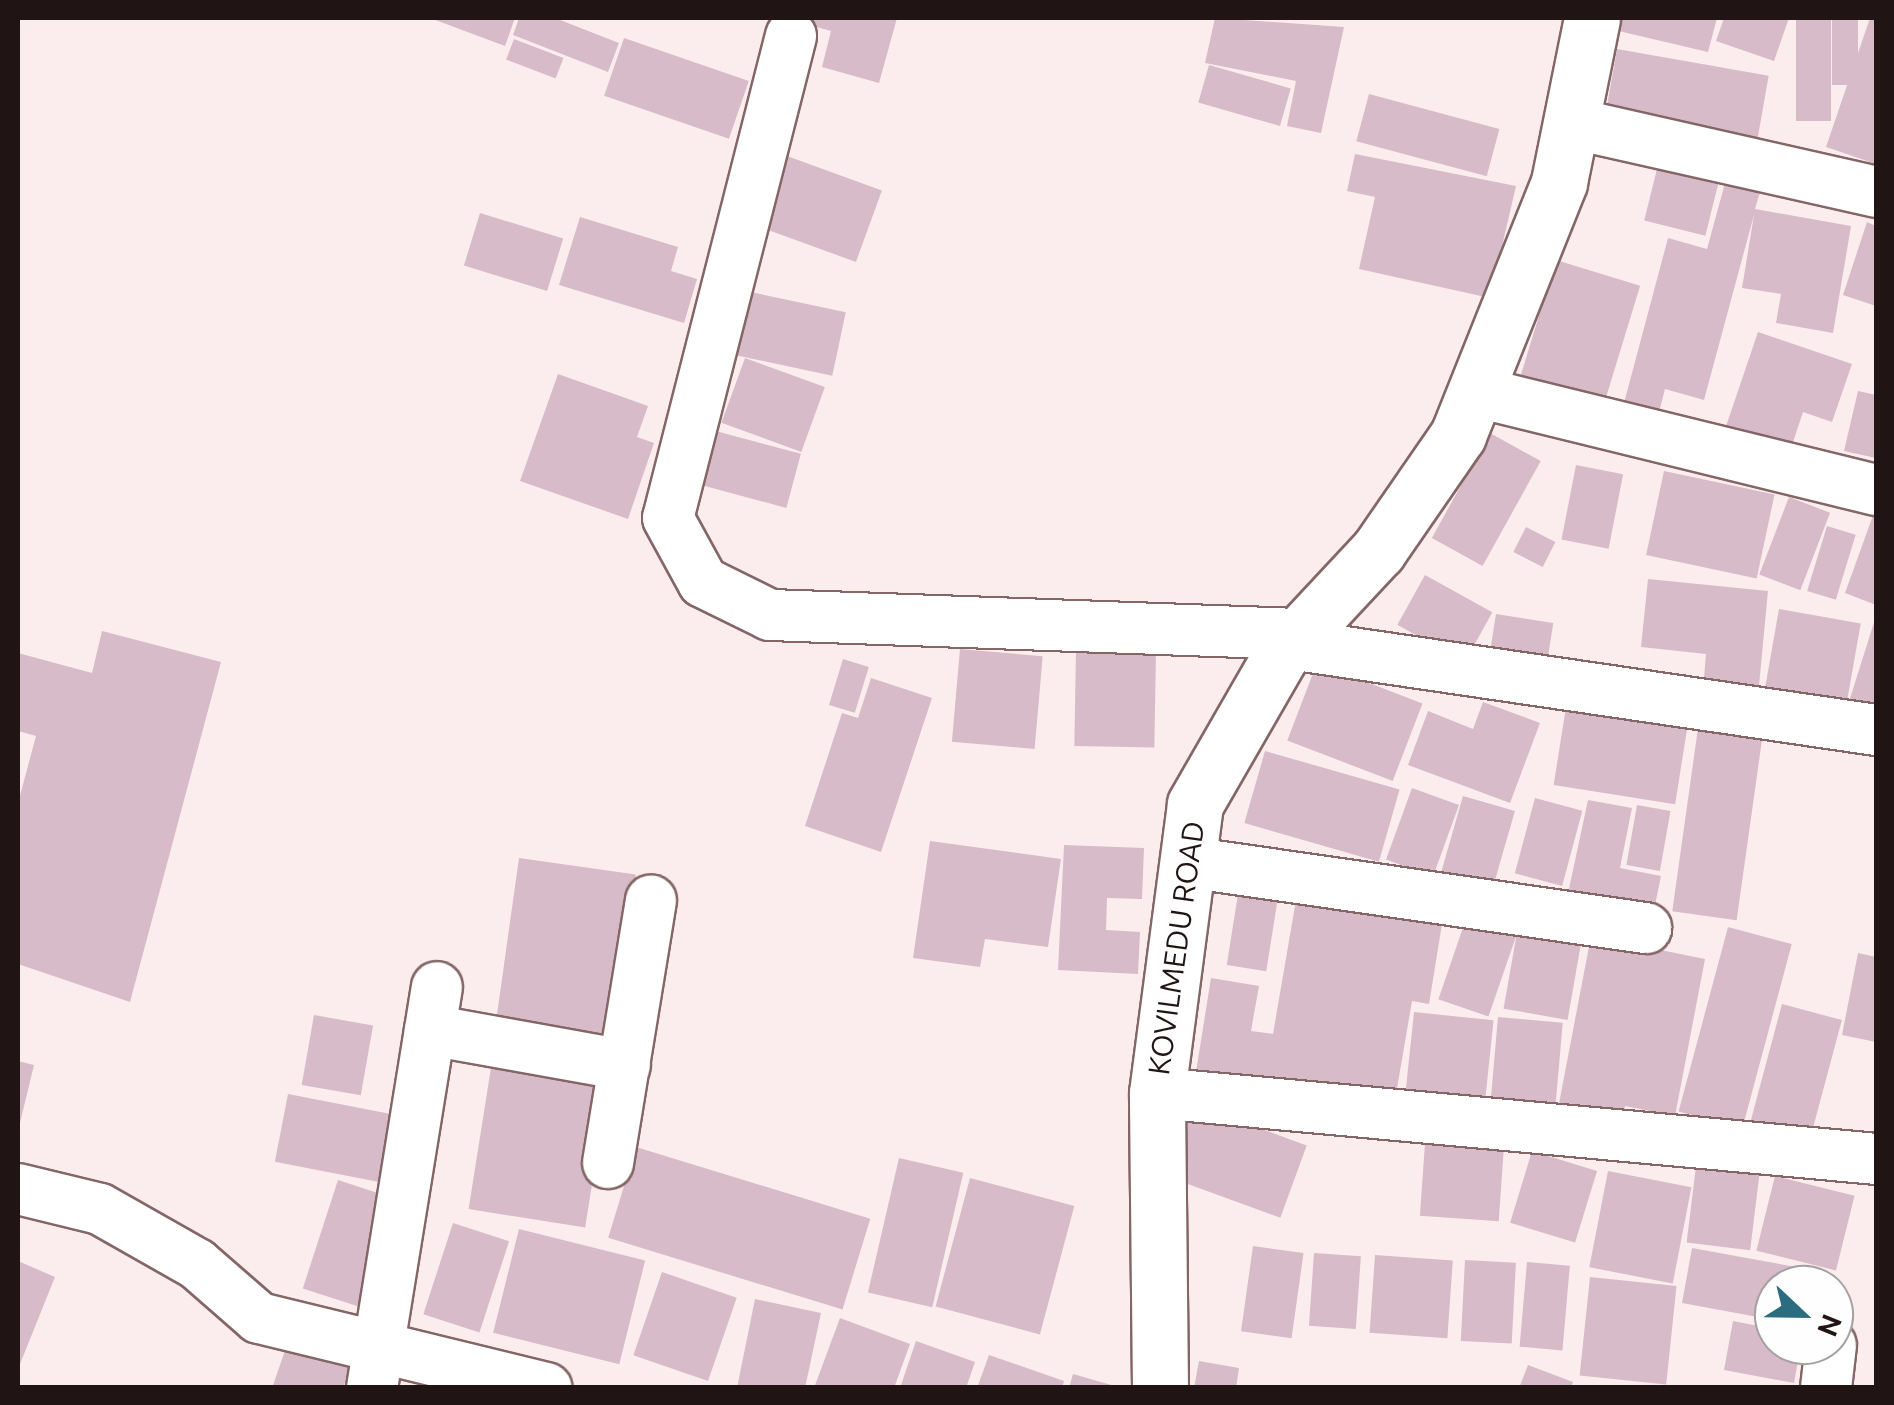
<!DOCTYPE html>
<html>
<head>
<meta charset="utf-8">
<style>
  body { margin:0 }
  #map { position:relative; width:1894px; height:1405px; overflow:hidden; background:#fbeded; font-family:Ubuntu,sans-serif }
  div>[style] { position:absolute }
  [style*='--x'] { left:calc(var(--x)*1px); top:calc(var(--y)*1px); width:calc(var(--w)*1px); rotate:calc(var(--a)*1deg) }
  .building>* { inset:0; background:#d7bbc9; transform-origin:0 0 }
  .roads { filter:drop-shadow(2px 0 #846667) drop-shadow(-2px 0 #846667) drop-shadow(0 2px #846667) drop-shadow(0 -2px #846667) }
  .street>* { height:50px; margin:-25px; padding:0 25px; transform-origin:25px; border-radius:25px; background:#fff }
  .secondary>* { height:55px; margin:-27.5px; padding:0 27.5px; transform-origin:27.5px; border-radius:27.5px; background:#fff }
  span { translate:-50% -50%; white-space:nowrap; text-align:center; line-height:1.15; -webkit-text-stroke:10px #fefefe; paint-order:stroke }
  .street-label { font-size:30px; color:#201415 }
  .frame { position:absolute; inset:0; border:20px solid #201415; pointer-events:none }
  .north { position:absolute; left:1754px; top:1265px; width:100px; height:100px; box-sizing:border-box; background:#fefefe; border:2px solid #a5a0a1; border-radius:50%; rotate:112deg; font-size:28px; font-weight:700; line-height:40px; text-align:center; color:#201415 }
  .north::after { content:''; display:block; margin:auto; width:35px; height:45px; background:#2b6c7f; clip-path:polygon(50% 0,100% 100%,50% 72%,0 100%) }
</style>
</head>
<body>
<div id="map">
  <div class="building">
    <div style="clip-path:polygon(430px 18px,515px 18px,505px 46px)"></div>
    <div style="clip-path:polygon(519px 18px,555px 18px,619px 43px,608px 72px,513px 35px)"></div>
    <div style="clip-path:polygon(815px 18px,897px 18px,879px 83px,822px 67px,831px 31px,813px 26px)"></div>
    <div style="clip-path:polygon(1215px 18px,1344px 27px,1321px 133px,1287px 126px,1296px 81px,1205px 63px)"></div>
    <div style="clip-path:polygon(1613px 18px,1717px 18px,1708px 52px,1610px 29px)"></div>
    <div style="clip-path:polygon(1724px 18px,1789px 18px,1774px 61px,1716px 41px)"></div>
    <div style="left:1796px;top:18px;width:35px;height:103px"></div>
    <div style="left:1832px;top:18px;width:26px;height:67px"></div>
    <div style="clip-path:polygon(1870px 18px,1876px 18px,1876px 164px,1826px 147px)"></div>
    <div style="left:624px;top:38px;width:132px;height:61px;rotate:19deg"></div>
    <div style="left:514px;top:39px;width:53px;height:22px;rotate:21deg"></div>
    <div style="left:1617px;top:49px;width:154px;height:70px;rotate:10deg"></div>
    <div style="left:1209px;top:65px;width:85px;height:39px;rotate:16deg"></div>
    <div style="left:1369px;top:94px;width:135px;height:49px;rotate:15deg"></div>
    <div style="clip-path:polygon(1355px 154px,1516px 186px,1490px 298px,1359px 269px,1375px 197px,1347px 191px)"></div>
    <div style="left:787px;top:156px;width:101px;height:76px;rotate:20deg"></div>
    <div style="left:1657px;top:169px;width:63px;height:53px;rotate:14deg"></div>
    <div style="clip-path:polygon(1725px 183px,1760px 192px,1755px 209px,1851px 226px,1833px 333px,1776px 323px,1781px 294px,1742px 288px,1754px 215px,1704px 400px,1665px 389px,1655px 428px,1620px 418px,1668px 238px,1707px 249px)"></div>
    <div style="left:480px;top:213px;width:87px;height:55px;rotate:17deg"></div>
    <div style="clip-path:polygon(580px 217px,678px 247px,671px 271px,697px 279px,684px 323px,559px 285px)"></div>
    <div style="clip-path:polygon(1867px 222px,1876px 226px,1876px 306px,1843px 295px)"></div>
    <div style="left:1556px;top:260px;width:88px;height:135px;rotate:17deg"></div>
    <div style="left:746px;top:291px;width:102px;height:65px;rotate:12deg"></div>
    <div style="clip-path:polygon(1758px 332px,1852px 364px,1832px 422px,1803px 412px,1787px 460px,1722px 438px)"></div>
    <div style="left:745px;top:358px;width:85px;height:69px;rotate:20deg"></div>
    <div style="clip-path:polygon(558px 374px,648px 406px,637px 437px,654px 443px,628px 519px,520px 481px)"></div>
    <div style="clip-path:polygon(1858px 391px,1876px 395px,1876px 458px,1844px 451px)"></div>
    <div style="left:712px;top:430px;width:92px;height:56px;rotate:15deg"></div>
    <div style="left:1490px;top:433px;width:58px;height:120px;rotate:29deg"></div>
    <div style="left:1576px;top:465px;width:48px;height:76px;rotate:11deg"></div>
    <div style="left:1664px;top:471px;width:113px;height:86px;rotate:12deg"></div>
    <div style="left:1789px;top:497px;width:44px;height:83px;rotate:21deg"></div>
    <div style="clip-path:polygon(1876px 507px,1876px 605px,1845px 593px)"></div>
    <div style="left:1827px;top:526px;width:30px;height:68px;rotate:17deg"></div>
    <div style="left:1526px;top:527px;width:33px;height:28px;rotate:27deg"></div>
    <div style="left:1425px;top:575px;width:77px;height:57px;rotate:29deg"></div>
    <div style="clip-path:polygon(1648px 579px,1768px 591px,1758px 696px,1703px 690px,1706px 654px,1641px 647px)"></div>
    <div style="left:1779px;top:609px;width:83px;height:91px;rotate:10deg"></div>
    <div style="left:1496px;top:614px;width:58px;height:50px;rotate:9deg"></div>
    <div style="clip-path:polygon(1876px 616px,1876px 717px,1847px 708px)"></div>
    <div style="clip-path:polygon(102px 631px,221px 662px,130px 1002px,18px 964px,18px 803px,36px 736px,18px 731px,18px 653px,92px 673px)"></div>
    <div style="left:960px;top:649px;width:83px;height:93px;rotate:5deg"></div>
    <div style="left:1076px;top:650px;width:80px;height:96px;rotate:1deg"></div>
    <div style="left:843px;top:659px;width:27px;height:48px;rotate:17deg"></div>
    <div style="left:1317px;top:663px;width:113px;height:83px;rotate:21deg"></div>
    <div style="clip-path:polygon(871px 678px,932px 698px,881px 852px,805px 826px,842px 713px,858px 718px)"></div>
    <div style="clip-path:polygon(1483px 702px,1540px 723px,1510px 803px,1408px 765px,1428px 711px,1473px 729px)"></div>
    <div style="left:1566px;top:707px;width:123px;height:79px;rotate:9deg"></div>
    <div style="left:1698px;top:728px;width:65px;height:185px;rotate:8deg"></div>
    <div style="left:1265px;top:751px;width:140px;height:75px;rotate:16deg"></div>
    <div style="left:1412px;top:788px;width:50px;height:76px;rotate:20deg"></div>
    <div style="left:1463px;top:796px;width:54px;height:78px;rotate:16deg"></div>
    <div style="left:1535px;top:798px;width:49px;height:78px;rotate:15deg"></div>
    <div style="clip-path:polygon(1588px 800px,1632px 808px,1620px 868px,1661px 876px,1653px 915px,1567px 898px)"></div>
    <div style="left:1637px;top:805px;width:34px;height:61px;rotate:10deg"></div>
    <div style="clip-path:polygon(930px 841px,1061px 859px,1048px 947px,985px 939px,980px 967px,913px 958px)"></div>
    <div style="clip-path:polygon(1064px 845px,1144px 848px,1142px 899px,1107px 898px,1106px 930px,1140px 932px,1138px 974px,1058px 970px)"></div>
    <div style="left:519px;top:858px;width:118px;height:178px;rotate:8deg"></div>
    <div style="left:1238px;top:894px;width:40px;height:72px;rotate:9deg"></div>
    <div style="clip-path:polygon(1296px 900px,1442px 924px,1429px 1004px,1412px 1001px,1394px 1106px,1196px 1072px,1211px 978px,1259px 986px,1251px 1031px,1273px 1034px)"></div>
    <div style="left:1467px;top:916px;width:53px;height:88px;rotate:19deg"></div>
    <div style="left:1519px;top:921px;width:65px;height:89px;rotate:10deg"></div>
    <div style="left:1728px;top:927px;width:66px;height:191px;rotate:15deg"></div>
    <div style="clip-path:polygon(1591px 936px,1705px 959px,1675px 1116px,1625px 1106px,1622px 1126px,1557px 1114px)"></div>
    <div style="clip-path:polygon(1858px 953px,1876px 957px,1876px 1042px,1842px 1035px)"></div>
    <div style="left:1782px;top:1004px;width:62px;height:128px;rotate:15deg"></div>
    <div style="left:1414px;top:1012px;width:80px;height:99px;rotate:6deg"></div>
    <div style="left:314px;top:1015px;width:60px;height:71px;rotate:10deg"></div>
    <div style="left:1498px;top:1017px;width:65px;height:92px;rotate:5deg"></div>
    <div style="left:493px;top:1055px;width:118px;height:156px;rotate:9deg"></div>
    <div style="clip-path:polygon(18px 1061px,34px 1065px,19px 1127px,18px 1126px)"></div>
    <div style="left:288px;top:1094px;width:114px;height:69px;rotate:11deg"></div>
    <div style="left:1193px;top:1104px;width:121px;height:77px;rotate:20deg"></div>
    <div style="left:1425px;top:1143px;width:79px;height:73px;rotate:4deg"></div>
    <div style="left:636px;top:1147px;width:245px;height:95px;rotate:17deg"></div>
    <div style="left:1532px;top:1151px;width:68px;height:75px;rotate:17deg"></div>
    <div style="left:899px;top:1158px;width:66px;height:138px;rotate:13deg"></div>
    <div style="left:1696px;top:1166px;width:64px;height:77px;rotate:7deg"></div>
    <div style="left:1608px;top:1171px;width:85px;height:98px;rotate:11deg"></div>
    <div style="left:1775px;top:1176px;width:82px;height:77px;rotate:14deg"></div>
    <div style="left:970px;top:1178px;width:108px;height:133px;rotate:15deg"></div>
    <div style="left:338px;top:1180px;width:62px;height:114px;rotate:18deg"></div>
    <div style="left:453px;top:1223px;width:59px;height:96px;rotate:18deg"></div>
    <div style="left:519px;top:1229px;width:130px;height:107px;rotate:14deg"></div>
    <div style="left:1253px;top:1246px;width:51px;height:86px;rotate:8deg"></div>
    <div style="clip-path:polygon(1692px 1248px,1823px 1272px,1820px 1285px,1774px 1285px,1774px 1320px,1682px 1303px)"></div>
    <div style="left:1314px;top:1253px;width:47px;height:73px;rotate:4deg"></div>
    <div style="left:1375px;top:1255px;width:78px;height:78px;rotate:4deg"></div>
    <div style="left:1465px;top:1260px;width:51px;height:81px;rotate:3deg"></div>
    <div style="clip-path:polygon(18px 1261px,55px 1277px,18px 1369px)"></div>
    <div style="left:1527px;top:1262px;width:43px;height:85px;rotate:5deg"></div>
    <div style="left:662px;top:1272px;width:79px;height:88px;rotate:19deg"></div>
    <div style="left:1590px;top:1277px;width:87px;height:99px;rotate:6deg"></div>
    <div style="clip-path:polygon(755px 1299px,821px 1313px,805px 1388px,737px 1388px)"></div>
    <div style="clip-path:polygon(840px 1318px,910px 1344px,894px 1388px,814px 1388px)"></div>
    <div style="clip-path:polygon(1733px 1321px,1774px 1329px,1774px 1345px,1801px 1345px,1794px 1383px,1724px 1370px)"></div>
    <div style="clip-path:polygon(916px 1341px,975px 1362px,966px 1388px,900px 1388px)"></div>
    <div style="clip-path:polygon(288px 1342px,351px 1365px,343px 1388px,272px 1388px)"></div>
    <div style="clip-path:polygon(989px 1355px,1064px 1381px,1062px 1388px,977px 1388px)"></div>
    <div style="clip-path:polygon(1199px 1361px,1239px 1368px,1236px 1388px,1194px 1388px)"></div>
    <div style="clip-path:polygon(1528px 1365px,1573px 1382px,1571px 1388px,1519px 1388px)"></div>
    <div style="clip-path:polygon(1073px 1374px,1115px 1386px,1115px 1388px,1069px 1388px)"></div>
  </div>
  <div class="roads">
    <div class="street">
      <div style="--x:791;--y:36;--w:497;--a:104.3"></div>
      <div style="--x:668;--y:518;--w:73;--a:61.3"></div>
      <div style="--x:703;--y:582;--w:75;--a:26.2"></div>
      <div style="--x:770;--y:615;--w:529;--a:2.06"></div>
      <div style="--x:1571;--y:123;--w:313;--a:12.7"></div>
      <div style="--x:1477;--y:392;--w:411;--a:13.8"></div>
      <div style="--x:1290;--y:644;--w:592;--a:8.35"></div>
      <div style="--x:1187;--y:862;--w:464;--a:8.2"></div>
      <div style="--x:430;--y:1030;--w:198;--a:10.2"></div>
      <div style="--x:1157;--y:1093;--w:722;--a:5.24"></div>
      <div style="--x:608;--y:1163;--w:266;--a:-80.7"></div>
      <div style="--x:18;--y:1189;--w:84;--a:13.7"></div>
      <div style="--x:100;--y:1209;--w:112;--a:29.6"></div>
      <div style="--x:197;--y:1264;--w:82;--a:41.1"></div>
      <div style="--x:259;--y:1318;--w:296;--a:13.7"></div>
      <div style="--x:372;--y:1388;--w:406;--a:-80.8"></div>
      <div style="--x:1826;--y:1388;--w:43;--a:-83.4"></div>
    </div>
    <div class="secondary">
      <div style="--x:1160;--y:1388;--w:295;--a:-90.6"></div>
      <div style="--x:1157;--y:1093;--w:291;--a:-82.5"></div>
      <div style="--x:1195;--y:804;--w:171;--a:-60.1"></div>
      <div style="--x:1280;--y:656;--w:144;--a:-47"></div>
      <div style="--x:1378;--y:551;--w:141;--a:-55.4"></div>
      <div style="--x:1458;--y:435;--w:272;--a:-68.2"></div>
      <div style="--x:1559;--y:182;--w:167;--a:-78.6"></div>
    </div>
  </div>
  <div class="street-label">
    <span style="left:1176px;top:948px;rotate:-82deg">KOVILMEDU ROAD</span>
  </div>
  <div class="frame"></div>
  <div class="north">N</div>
</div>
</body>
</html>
